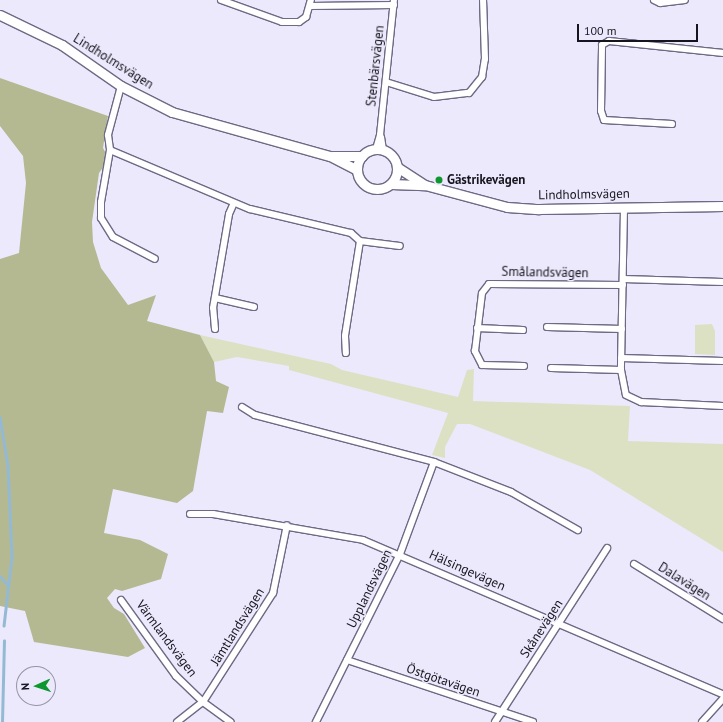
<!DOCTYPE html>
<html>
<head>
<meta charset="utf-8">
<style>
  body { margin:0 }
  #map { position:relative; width:723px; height:722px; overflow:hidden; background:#ece9fc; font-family:"PT Sans",sans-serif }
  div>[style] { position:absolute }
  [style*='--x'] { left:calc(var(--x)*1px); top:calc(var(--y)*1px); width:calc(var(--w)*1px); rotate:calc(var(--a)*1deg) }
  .green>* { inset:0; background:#dde1c4 }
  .forest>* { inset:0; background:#b4b992 }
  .stream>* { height:2.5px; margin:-1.25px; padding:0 1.25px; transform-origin:1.25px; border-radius:1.25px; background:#94bad3 }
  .roads { filter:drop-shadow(1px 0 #6e6984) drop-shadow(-1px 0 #6e6984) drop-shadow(0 1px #6e6984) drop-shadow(0 -1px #6e6984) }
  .street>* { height:6px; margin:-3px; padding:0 3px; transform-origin:3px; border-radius:3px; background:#fff }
  .secondary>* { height:9px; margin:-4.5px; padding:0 4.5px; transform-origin:4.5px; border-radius:4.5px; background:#fff }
  .secondary>.ring { margin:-4.5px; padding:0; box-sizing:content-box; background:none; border:9px solid #fff; border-radius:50% }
  .dots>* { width:11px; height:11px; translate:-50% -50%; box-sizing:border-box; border:2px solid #ece9fc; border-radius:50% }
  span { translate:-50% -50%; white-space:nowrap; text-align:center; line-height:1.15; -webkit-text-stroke:3px #ece9fc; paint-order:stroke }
  .street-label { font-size:13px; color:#16141e }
  .poi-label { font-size:13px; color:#16141e; font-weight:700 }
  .left { translate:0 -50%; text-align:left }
  .north { position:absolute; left:16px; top:666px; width:40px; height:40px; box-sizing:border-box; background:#ece9fc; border:1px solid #9694a3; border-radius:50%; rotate:267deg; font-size:11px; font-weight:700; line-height:16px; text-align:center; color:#16141e }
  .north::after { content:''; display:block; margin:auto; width:14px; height:18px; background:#0d972e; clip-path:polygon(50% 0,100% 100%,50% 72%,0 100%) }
  .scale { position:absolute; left:577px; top:24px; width:121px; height:18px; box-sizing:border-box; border:2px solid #16141e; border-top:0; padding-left:5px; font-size:12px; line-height:14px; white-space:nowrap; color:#16141e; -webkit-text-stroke:3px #ece9fc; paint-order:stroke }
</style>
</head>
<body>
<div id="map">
  <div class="green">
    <div style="clip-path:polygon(712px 324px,715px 331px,715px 355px,695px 354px,695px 325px)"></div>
    <div style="clip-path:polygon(200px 335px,331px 364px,342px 370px,458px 397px,467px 370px,474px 369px,473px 401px,630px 406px,628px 441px,723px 444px,723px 552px,590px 470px,470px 424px,457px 424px,445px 447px,445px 458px,432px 455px,448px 413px,289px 370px,289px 366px,237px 357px,214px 362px)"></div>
  </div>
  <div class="forest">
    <div style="clip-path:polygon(0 78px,108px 116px,103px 148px,109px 159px,99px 173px,92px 222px,93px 242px,101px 268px,128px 305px,156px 295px,147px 321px,200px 335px,214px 362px,216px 381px,229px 387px,223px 413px,207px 411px,193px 491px,177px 503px,113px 489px,104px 533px,140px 540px,168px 554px,161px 579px,122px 591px,115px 589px,107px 598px,114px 608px,124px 614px,145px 648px,128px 657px,34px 642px,25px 611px,0 606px,0 259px,19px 253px,26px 183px,23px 156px,0 126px)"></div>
  </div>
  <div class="stream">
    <div style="--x:0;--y:417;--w:50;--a:80.7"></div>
    <div style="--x:8;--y:466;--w:91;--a:87.5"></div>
    <div style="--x:12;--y:557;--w:69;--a:96.6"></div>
    <div style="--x:0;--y:576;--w:13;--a:48"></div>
    <div style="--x:2;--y:722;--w:81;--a:-88.6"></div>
  </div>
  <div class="roads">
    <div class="street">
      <div style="--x:221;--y:0;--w:65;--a:19.8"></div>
      <div style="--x:282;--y:22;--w:17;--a:0"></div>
      <div style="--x:299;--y:22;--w:9;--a:-36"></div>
      <div style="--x:306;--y:17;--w:18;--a:-74"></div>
      <div style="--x:654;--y:0;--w:7;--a:27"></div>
      <div style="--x:660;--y:3;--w:25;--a:-7"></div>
      <div style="--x:310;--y:6;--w:84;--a:-0.7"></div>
      <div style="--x:386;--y:82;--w:50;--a:17.4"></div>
      <div style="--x:434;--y:97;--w:35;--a:-7"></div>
      <div style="--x:469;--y:93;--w:21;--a:-51"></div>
      <div style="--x:482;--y:77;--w:18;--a:-81"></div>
      <div style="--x:485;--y:59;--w:59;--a:-91.9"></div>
      <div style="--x:121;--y:86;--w:51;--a:104.9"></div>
      <div style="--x:108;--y:135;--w:15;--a:82"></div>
      <div style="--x:110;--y:150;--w:53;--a:99.8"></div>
      <div style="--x:101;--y:202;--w:16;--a:90"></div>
      <div style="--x:101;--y:218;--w:22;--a:58"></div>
      <div style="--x:113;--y:237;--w:47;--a:27.6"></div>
      <div style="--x:672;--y:124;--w:68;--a:-176.6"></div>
      <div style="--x:604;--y:120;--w:9;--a:-108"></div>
      <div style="--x:601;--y:111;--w:66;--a:-89.1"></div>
      <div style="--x:602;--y:45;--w:8;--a:-30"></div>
      <div style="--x:609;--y:41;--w:115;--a:6"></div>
      <div style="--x:381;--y:137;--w:12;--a:81"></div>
      <div style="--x:376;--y:149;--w:15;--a:-74"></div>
      <div style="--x:380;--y:135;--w:136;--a:-84.1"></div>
      <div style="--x:110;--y:150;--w:152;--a:22.9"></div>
      <div style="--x:250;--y:209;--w:104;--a:13.4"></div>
      <div style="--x:351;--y:233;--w:12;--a:42"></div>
      <div style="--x:360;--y:241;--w:96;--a:99"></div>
      <div style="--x:345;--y:336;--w:17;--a:87"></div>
      <div style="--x:624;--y:208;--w:162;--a:91.1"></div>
      <div style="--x:621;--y:370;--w:25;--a:79"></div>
      <div style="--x:626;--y:395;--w:17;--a:25"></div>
      <div style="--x:641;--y:402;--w:82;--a:2.8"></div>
      <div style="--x:360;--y:241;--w:40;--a:7.1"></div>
      <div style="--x:623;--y:279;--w:100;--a:1.7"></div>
      <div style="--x:215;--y:298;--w:40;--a:13"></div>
      <div style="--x:547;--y:327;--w:75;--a:1.5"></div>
      <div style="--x:477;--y:328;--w:46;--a:2.5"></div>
      <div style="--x:215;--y:329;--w:21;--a:-95"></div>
      <div style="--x:213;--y:308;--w:95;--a:-80.3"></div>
      <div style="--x:229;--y:214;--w:12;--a:-66"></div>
      <div style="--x:621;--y:358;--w:102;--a:1.7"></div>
      <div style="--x:524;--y:366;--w:42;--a:-178.6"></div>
      <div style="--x:482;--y:365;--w:16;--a:-117"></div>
      <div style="--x:475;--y:351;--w:58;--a:-83.1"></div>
      <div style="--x:482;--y:293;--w:11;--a:-52"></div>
      <div style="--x:489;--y:284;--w:134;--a:0.4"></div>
      <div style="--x:551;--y:368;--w:70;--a:1.6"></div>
      <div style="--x:242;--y:407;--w:15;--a:32"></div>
      <div style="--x:255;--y:415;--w:185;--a:14.7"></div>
      <div style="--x:434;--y:462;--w:98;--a:110.3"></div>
      <div style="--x:400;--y:554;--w:188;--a:116.6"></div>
      <div style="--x:434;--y:462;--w:83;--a:21.3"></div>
      <div style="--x:511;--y:492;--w:77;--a:29.6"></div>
      <div style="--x:190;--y:514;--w:23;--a:0"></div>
      <div style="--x:213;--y:514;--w:152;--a:9.8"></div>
      <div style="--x:363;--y:540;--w:392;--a:23.2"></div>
      <div style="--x:634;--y:564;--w:105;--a:31.7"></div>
      <div style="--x:121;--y:600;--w:94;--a:54.1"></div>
      <div style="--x:176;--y:676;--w:37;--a:44"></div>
      <div style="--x:203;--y:702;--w:34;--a:36"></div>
      <div style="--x:347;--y:660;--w:196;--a:18.4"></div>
      <div style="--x:177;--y:722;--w:33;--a:-38"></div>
      <div style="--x:203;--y:702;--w:130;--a:-57.3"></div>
      <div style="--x:273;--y:593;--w:69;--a:-78.4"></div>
      <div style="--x:495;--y:722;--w:207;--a:-57.2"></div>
      <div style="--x:702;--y:722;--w:31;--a:-48"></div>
    </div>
    <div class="secondary">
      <div style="--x:0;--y:15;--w:69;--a:25.8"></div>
      <div style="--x:62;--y:45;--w:72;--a:34.8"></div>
      <div style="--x:121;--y:86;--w:57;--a:27"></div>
      <div style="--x:172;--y:112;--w:164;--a:15.6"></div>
      <div style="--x:330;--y:156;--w:30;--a:27"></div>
      <div class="ring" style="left:357px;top:149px;width:31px;height:31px"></div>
      <div style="--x:333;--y:156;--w:29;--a:0"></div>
      <div style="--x:397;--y:167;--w:33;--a:33"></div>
      <div style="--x:391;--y:184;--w:34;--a:2"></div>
      <div style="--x:425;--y:185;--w:85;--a:15"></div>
      <div style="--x:507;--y:207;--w:32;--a:4"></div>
      <div style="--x:539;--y:209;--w:184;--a:-0.9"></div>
    </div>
  </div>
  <div class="dots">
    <div style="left:439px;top:180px;background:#0d972e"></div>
  </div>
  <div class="street-label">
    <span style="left:113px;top:62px;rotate:32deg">Lindholmsvägen</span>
    <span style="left:376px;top:66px;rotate:-84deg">Stenbärsvägen</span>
    <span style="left:584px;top:195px;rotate:-1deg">Lindholmsvägen</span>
    <span style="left:545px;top:273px;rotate:1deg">Smålandsvägen</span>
    <span style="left:467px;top:571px;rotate:24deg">Hälsingevägen</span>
    <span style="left:684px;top:582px;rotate:32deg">Dalavägen</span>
    <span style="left:370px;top:589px;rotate:-64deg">Upplandsvägen</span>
    <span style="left:238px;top:627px;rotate:-58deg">Jämtlandsvägen</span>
    <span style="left:542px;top:629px;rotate:-57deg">Skånevägen</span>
    <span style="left:166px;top:639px;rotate:53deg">Värmlandsvägen</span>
    <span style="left:443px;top:681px;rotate:19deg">Östgötavägen</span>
  </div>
  <div class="poi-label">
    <span class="left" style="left:447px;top:180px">Gästrikevägen</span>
  </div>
  <div class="north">N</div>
  <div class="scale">100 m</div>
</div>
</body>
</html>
